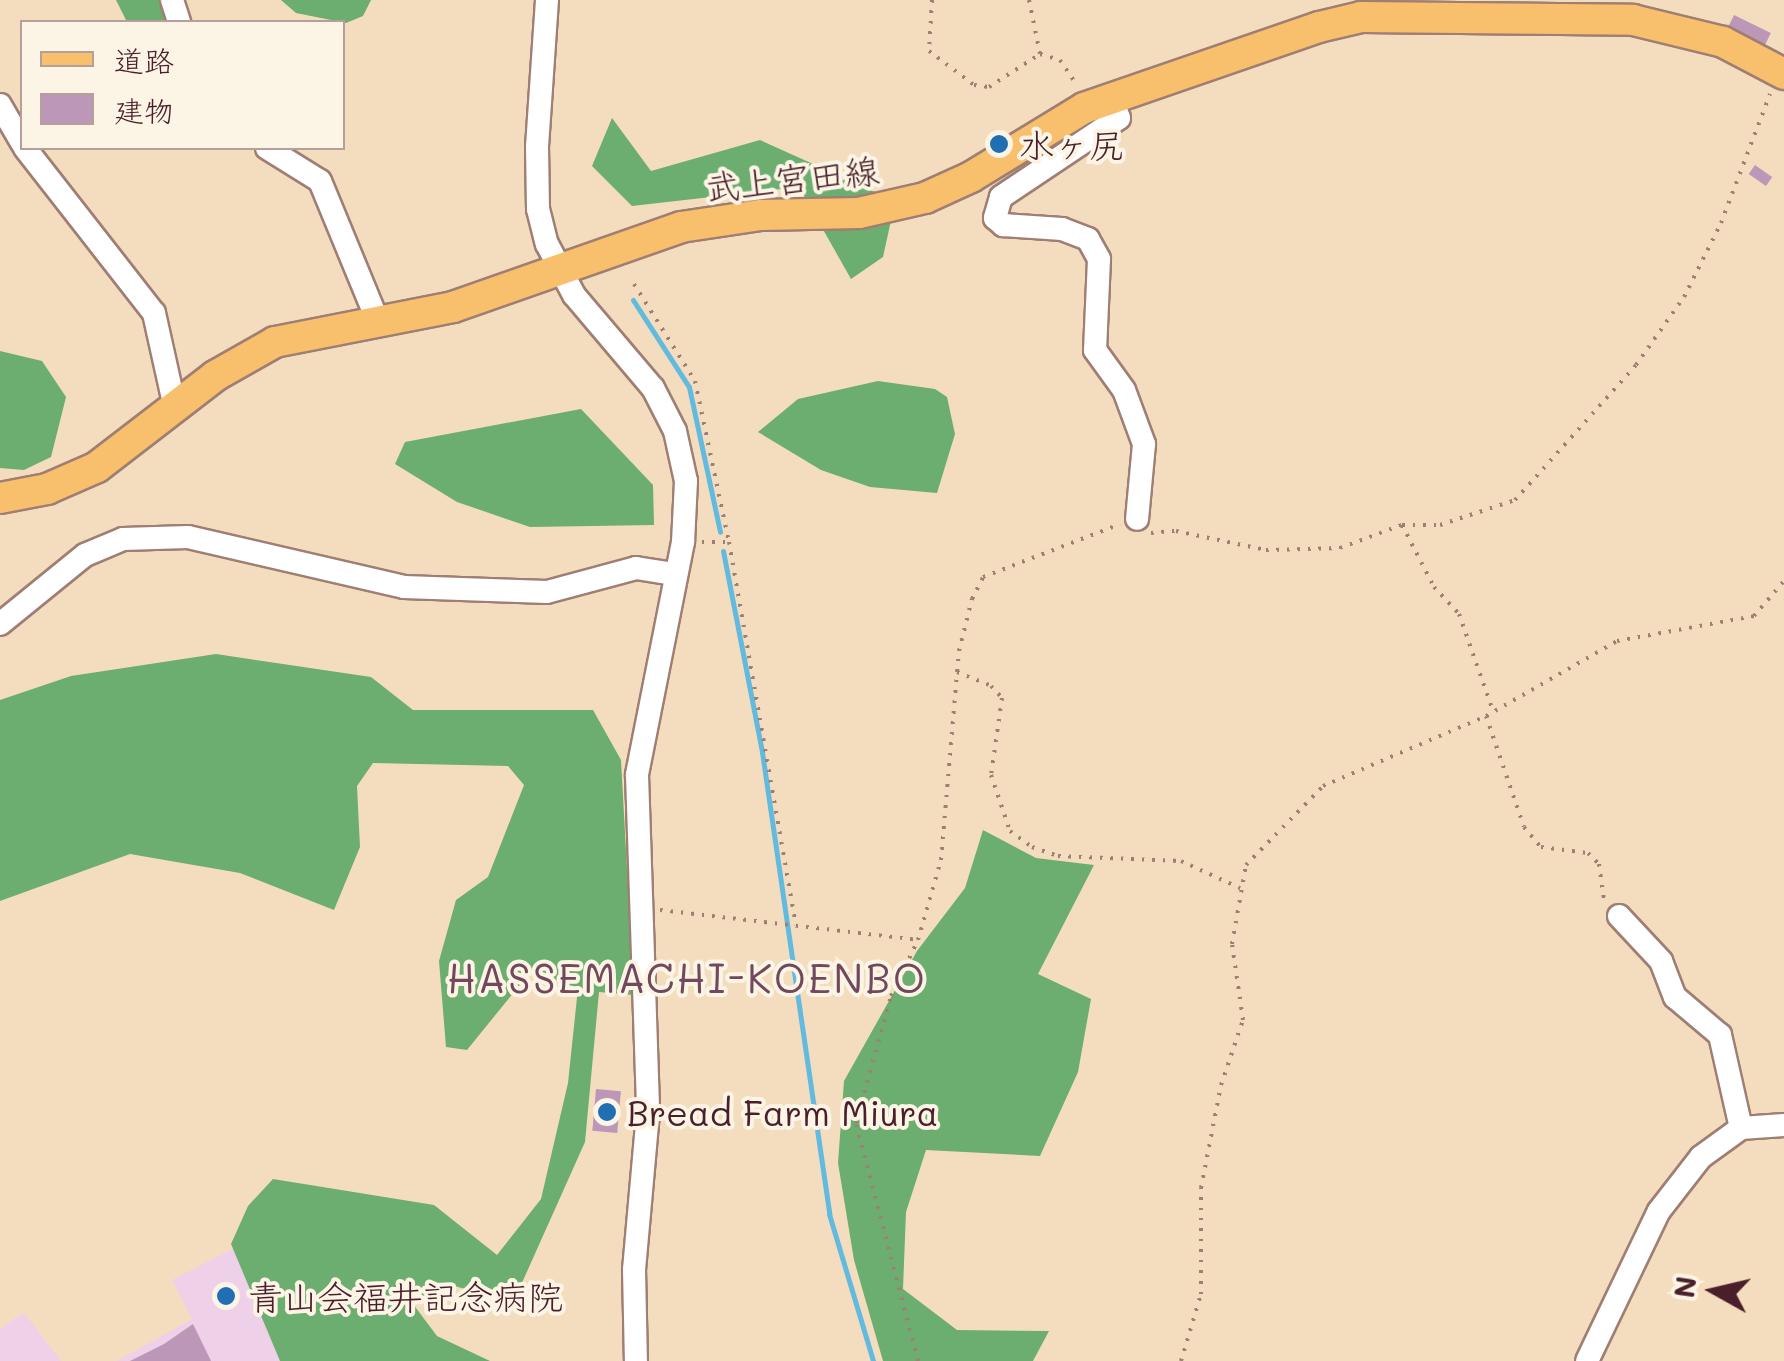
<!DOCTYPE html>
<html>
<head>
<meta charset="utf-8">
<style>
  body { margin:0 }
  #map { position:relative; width:1784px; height:1361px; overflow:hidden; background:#f4ddbe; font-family:Mali,"Klee One",sans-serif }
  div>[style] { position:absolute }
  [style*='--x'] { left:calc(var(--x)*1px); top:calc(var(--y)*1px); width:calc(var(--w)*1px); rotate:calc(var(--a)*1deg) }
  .built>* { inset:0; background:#eed0e8 }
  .forest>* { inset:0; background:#6cad70 }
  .stream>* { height:5px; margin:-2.5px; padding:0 2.5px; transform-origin:2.5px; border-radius:2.5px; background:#62badf }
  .building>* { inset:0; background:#bc97b7; transform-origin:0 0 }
  .path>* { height:4px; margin-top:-2px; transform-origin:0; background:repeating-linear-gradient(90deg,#9f7e74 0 2.5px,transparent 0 10.5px) }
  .roads { filter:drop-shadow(2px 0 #9f7e74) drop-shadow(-2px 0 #9f7e74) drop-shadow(0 2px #9f7e74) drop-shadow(0 -2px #9f7e74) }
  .minor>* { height:22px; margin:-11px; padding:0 11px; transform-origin:11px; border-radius:11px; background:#fff }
  .major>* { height:30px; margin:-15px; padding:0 15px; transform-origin:15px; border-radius:15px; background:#f8bf6c }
  .dots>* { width:28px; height:28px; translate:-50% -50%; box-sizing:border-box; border:5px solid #fcf5e5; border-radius:50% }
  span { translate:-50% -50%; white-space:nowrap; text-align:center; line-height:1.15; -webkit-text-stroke:8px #fcf5e5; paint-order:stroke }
  .poi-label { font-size:35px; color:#4a1f2b }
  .left { translate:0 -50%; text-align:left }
  .street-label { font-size:35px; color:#4a1f2b }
  .quarter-label { font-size:40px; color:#72495c; letter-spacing:2.5px }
  .legend { position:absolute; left:20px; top:20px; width:325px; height:130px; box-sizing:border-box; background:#fcf5e5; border:2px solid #b59f9b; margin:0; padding:12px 18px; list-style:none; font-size:30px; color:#4a1f2b }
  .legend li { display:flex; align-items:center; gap:20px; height:50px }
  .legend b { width:50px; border:2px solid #b59f9b }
  .north { position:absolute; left:1664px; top:1241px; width:100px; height:100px; -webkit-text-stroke:8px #fcf5e5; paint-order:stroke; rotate:278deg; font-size:28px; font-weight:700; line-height:40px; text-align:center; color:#4a1f2b }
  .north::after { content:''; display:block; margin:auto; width:35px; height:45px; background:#4a1f2b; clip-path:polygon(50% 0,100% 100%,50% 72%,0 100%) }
</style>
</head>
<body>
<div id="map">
  <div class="built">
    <div style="clip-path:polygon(242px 1244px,288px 1361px,117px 1361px,192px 1319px,172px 1280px)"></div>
    <div style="clip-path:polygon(23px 1313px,24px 1313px,61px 1361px,0 1361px,0 1329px)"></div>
  </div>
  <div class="forest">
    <div style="clip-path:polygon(116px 0,176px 0,188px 22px,127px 22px)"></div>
    <div style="clip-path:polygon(281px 0,371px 0,363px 16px,346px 23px,296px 13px)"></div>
    <div style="clip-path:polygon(612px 118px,651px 171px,760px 140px,882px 195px,892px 216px,883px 257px,851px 279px,799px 187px,632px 206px,592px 166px)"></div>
    <div style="clip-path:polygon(0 351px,42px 361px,66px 397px,51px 457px,24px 470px,0 468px)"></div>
    <div style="clip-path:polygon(878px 381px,935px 389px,947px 397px,955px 434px,937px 493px,870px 487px,821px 470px,758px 432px,798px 399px)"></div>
    <div style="clip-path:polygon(581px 409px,653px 485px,654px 525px,530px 527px,457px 502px,395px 464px,405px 442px)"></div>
    <div style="clip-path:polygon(216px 654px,371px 677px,413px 710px,593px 710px,621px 760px,634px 995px,599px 992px,585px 1142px,521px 1285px,488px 1295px,443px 1283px,413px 1304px,437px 1336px,490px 1361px,280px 1361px,231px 1244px,248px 1206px,273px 1179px,434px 1205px,497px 1255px,541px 1199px,568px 1083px,578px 988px,531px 971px,467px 1050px,446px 1047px,439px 961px,456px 900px,488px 877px,524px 785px,508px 766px,373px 763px,357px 786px,360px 847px,334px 910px,240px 873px,130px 854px,0 901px,0 700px,71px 676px)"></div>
    <div style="clip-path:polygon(983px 830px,1036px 858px,1094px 865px,1038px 974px,1091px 999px,1078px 1072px,1040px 1156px,926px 1150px,906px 1212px,903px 1289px,957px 1330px,1049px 1331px,1033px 1361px,883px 1361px,854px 1260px,838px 1163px,844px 1081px,917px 951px,965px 888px)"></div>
  </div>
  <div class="stream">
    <div style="--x:633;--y:300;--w:103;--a:57.2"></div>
    <div style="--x:689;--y:387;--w:148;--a:77.9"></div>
    <div style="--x:723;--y:551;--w:205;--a:79"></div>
    <div style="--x:762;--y:752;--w:467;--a:81.7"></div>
    <div style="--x:829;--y:1214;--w:153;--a:73.3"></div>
  </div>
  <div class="building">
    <div style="left:1734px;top:15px;width:41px;height:16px;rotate:26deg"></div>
    <div style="left:1755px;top:165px;width:21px;height:11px;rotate:35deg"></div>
    <div style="left:596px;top:1089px;width:25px;height:42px;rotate:5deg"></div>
    <div style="clip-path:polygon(193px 1324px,211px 1361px,130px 1361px,164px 1344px)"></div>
  </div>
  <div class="path">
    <div style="--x:932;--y:0;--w:51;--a:93.4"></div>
    <div style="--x:929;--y:51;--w:56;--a:37.1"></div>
    <div style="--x:974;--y:85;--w:15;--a:8"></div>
    <div style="--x:989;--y:87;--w:61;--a:-32.9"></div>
    <div style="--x:1040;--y:54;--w:21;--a:17"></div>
    <div style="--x:1060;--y:60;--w:30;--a:56"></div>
    <div style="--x:1029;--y:0;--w:55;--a:78.5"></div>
    <div style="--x:634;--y:284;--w:115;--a:57.8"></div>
    <div style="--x:695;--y:381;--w:165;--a:78.1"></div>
    <div style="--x:1402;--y:525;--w:70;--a:62.7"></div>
    <div style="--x:1434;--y:587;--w:37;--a:47"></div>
    <div style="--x:1459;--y:614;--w:103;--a:70.7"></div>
    <div style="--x:1151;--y:533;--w:25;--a:-5"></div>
    <div style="--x:1176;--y:531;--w:92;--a:11.9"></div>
    <div style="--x:1266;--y:550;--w:74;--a:-1.5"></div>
    <div style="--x:1340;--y:548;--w:66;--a:-20.4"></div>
    <div style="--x:1402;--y:525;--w:38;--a:0"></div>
    <div style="--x:1440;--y:525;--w:79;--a:-18.4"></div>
    <div style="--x:1515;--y:500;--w:181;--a:-48.1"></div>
    <div style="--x:1636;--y:365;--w:83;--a:-54.8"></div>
    <div style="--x:1684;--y:297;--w:83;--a:-63.4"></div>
    <div style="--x:1721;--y:223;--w:138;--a:-69.2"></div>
    <div style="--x:702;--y:542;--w:27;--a:0"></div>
    <div style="--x:729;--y:542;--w:389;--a:80.1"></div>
    <div style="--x:957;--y:672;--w:37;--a:22"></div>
    <div style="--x:991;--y:686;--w:16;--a:47"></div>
    <div style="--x:1002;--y:698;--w:78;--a:98.1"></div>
    <div style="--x:991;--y:775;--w:59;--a:71.3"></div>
    <div style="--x:1010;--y:831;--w:27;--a:36"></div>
    <div style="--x:1032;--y:847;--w:28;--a:19"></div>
    <div style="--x:1058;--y:856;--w:123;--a:2.3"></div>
    <div style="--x:1181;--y:861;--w:65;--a:24.6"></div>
    <div style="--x:1486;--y:716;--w:117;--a:71.1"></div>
    <div style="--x:1524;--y:827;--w:26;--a:50"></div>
    <div style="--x:1541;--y:847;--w:47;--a:7.3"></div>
    <div style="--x:1588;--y:853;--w:16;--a:45"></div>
    <div style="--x:1599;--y:864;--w:37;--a:82"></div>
    <div style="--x:660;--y:910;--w:260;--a:6.6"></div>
    <div style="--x:918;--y:1361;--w:246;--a:-104.6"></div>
    <div style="--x:856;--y:1123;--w:132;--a:-74.6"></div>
    <div style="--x:891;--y:996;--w:62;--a:-64.3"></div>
    <div style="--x:918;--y:940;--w:83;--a:-74"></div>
    <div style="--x:941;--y:860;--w:210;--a:-85.1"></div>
    <div style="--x:959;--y:651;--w:54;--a:-76"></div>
    <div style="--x:972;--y:599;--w:25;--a:-63"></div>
    <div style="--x:983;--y:577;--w:147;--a:-21.1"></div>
    <div style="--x:1181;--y:1361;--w:70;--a:-73.4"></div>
    <div style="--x:1201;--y:1294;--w:106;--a:-90"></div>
    <div style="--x:1201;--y:1188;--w:105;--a:-79"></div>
    <div style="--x:1221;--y:1085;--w:69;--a:-71.3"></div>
    <div style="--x:1243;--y:1020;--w:77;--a:-98.2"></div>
    <div style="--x:1232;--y:944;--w:80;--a:-80"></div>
    <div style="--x:1246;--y:865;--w:110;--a:-45.7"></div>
    <div style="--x:1323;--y:786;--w:177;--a:-23.2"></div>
    <div style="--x:1486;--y:716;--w:151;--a:-29.8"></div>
    <div style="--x:1617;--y:641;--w:139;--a:-10.3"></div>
    <div style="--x:1754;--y:616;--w:46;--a:-49.4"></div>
  </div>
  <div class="roads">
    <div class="minor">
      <div style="--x:172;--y:0;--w:23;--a:72"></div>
      <div style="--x:547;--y:0;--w:146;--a:93.9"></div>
      <div style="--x:537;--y:146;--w:63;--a:89.1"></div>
      <div style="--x:538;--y:209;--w:36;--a:76"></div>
      <div style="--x:547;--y:244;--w:58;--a:62.1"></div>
      <div style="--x:574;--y:295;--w:122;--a:49.7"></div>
      <div style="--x:653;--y:388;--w:48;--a:62.9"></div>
      <div style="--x:675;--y:431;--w:51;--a:77.6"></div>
      <div style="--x:686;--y:481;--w:61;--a:92.8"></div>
      <div style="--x:683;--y:542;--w:237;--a:101.2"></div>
      <div style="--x:637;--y:775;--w:338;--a:88.1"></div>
      <div style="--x:648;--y:1113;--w:157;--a:95.1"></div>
      <div style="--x:634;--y:1269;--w:92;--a:88.8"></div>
      <div style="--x:1112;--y:98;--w:21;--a:71"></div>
      <div style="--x:1119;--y:118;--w:142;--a:146.2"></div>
      <div style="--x:1001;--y:197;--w:22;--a:106"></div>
      <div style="--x:995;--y:218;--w:11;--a:41"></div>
      <div style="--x:1003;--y:225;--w:59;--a:3.9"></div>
      <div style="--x:1062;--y:229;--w:28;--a:21"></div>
      <div style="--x:1088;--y:239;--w:23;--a:61"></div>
      <div style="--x:1099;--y:259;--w:91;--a:92.5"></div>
      <div style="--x:1095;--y:350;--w:49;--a:54.1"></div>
      <div style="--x:1124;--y:390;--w:58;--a:69.7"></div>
      <div style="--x:1144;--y:444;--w:75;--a:95.3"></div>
      <div style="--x:0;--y:105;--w:44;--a:59.9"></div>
      <div style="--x:25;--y:148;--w:209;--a:52"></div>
      <div style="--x:154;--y:313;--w:97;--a:77.5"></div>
      <div style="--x:267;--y:148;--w:62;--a:31.9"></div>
      <div style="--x:320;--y:181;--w:149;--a:67.6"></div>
      <div style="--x:0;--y:624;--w:109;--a:-39.1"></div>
      <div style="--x:85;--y:555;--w:41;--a:-22.8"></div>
      <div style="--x:123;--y:539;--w:65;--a:-1.8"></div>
      <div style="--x:188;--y:537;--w:222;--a:13"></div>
      <div style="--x:404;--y:587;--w:143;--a:2"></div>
      <div style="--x:547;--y:592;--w:92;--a:-15.1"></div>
      <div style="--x:636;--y:568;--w:39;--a:9"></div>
      <div style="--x:1619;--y:916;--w:62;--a:47"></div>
      <div style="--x:1661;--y:961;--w:39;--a:69"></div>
      <div style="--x:1675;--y:997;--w:59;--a:40.2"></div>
      <div style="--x:1720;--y:1035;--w:95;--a:77.3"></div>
      <div style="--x:1587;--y:1361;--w:166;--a:-64.4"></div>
      <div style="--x:1659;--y:1211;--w:68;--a:-52.1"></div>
      <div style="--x:1701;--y:1157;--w:49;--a:-35.9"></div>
      <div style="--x:1741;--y:1128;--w:43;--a:-4"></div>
    </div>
    <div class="major">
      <div style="--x:0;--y:498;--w:48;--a:-10.8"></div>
      <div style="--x:47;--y:489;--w:55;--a:-23.7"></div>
      <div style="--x:97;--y:467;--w:149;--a:-37.6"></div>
      <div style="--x:215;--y:376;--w:69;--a:-29.5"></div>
      <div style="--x:275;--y:342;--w:181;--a:-11.1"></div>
      <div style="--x:453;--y:307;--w:242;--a:-19.3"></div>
      <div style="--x:681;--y:227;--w:81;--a:-8.5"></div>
      <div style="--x:761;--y:215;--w:98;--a:-1.2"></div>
      <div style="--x:859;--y:213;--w:68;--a:-12.8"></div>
      <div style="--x:925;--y:198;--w:51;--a:-24.5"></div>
      <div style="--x:971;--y:177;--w:132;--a:-31.4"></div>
      <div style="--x:1084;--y:108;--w:249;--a:-19"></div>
      <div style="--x:1319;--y:27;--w:43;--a:-13.4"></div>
      <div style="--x:1361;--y:17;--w:272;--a:0.6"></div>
      <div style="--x:1633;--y:20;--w:93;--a:13.7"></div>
      <div style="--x:1723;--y:42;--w:69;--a:27.7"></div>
    </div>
  </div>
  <div class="dots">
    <div style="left:999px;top:144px;background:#1f6fb2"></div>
    <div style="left:607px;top:1112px;background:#1f6fb2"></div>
    <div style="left:226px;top:1296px;background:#1f6fb2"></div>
  </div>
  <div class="poi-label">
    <span class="left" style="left:1019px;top:144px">水ヶ尻</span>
    <span class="left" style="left:627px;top:1112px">Bread Farm Miura</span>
    <span class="left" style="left:248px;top:1296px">青山会福井記念病院</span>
  </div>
  <div class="street-label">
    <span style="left:792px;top:178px;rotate:-6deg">武上宮田線</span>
  </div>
  <div class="quarter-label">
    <span style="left:687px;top:977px">HASSEMACHI-KOENBO</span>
  </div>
  <ul class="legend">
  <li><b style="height:12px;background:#f8bf6c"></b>道路</li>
  <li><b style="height:28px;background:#bc97b7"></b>建物</li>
  </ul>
  <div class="north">N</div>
</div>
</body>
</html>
